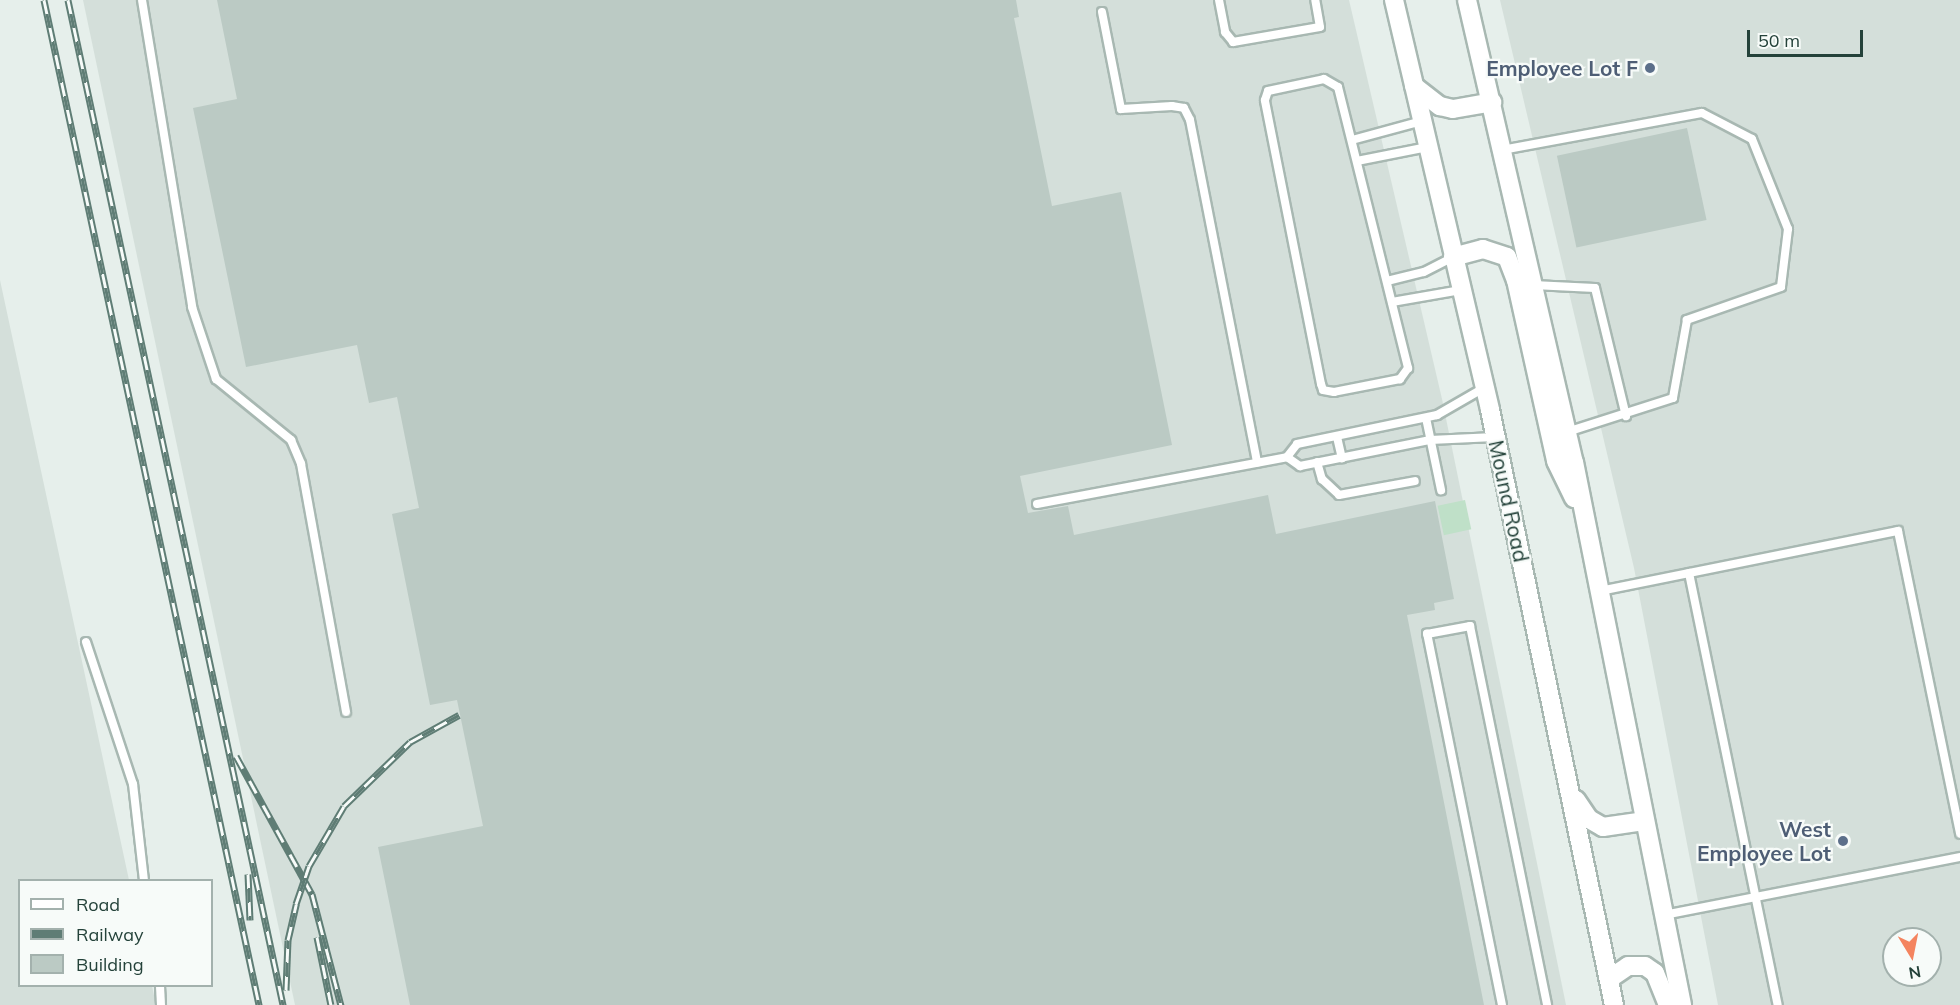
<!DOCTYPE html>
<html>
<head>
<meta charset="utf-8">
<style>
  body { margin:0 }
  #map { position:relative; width:1960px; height:1005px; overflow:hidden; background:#e6efeb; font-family:Mulish,sans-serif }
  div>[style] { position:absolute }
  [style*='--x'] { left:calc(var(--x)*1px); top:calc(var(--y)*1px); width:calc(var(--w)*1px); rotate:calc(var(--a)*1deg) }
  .built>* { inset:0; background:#d4dfda }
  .green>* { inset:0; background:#bfe0c8; transform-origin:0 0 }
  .building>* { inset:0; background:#bbcac4; transform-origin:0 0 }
  .roads { filter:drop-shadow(2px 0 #a8b8b2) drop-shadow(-2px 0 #a8b8b2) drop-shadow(0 2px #a8b8b2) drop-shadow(0 -2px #a8b8b2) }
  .service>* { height:8px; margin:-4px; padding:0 4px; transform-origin:4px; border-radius:4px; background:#fff }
  .secondary>* { height:18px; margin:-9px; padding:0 9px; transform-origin:9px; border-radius:9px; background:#fff }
  .rail>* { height:7px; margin-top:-3.5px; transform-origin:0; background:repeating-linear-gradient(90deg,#f7fbf9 0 14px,#5f7d75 0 28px); box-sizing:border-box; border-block:2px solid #5f7d75 }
  .dots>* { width:16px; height:16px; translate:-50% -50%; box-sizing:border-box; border:3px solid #f7fbf9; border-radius:50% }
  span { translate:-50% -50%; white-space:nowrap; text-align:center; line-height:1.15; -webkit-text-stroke:4.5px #f7fbf9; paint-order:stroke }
  .service-label { font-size:21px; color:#4e5e75; font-weight:700 }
  .right { translate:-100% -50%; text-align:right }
  .street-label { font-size:21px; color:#24423a }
  .legend { position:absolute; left:18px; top:879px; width:195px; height:108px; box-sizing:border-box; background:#f7fbf9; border:2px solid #a3b1ad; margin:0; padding:8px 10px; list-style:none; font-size:18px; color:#24423a }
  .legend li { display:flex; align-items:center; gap:12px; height:30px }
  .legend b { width:30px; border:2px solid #a3b1ad }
  .north { position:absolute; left:1882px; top:927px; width:60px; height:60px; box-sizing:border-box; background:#f7fbf9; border:2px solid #a3b1ad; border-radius:50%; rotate:170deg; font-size:16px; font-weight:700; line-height:24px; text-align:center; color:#24423a }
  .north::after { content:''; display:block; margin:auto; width:21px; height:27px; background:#f4845f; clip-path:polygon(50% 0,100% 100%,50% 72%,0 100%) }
  .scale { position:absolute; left:1747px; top:30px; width:116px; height:27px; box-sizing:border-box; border:3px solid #24423a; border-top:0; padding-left:8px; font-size:18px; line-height:21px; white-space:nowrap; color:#24423a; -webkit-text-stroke:4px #f7fbf9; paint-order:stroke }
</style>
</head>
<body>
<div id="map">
  <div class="built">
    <div style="clip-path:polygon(83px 0,1349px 0,1442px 399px,1566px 1005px,295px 1005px)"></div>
    <div style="clip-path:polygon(evenodd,1500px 0,1960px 0,1960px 1005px,1718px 1005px,1634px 568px,1500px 0,1894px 939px,1930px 939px,1930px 975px,1894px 975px,1894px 939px)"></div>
    <div style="clip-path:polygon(0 280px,129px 880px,20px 880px,20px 986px,152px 986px,156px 1005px,0 1005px)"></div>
  </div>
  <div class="green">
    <div style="left:1465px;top:500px;width:30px;height:28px;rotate:78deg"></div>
  </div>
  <div class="building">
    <div style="clip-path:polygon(217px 0,1016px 0,1019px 17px,1014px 18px,1052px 206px,1121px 192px,1172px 445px,1020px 476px,1028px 513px,1068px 506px,1074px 535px,1268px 495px,1276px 534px,1435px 501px,1454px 599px,1434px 603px,1435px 610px,1407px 615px,1484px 1005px,410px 1005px,378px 847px,483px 826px,457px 700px,430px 705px,392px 514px,419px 508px,397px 397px,369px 403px,357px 345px,246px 367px,193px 108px,237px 99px)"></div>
    <div style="left:1687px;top:128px;width:94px;height:133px;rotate:78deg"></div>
  </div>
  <div class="roads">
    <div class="service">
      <div style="--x:142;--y:0;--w:311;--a:80.7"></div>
      <div style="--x:192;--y:307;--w:76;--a:71.6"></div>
      <div style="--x:216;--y:379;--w:97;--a:39.1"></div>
      <div style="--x:291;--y:440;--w:26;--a:67"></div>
      <div style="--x:301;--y:464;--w:252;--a:79.7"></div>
      <div style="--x:1219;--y:0;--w:33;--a:79"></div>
      <div style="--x:1225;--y:32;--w:13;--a:51"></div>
      <div style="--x:1233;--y:42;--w:88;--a:-9.8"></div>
      <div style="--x:1320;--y:27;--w:27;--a:-100"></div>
      <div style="--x:1102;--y:12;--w:99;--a:78.9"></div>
      <div style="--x:1121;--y:109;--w:51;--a:-3.4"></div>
      <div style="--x:1172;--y:106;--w:12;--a:9"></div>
      <div style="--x:1184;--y:108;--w:13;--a:63"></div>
      <div style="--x:1190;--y:120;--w:349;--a:78.9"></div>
      <div style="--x:1324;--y:79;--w:16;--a:30"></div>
      <div style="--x:1338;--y:87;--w:290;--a:76"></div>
      <div style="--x:1408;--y:368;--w:14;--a:126"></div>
      <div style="--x:1400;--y:379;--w:67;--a:168.9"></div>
      <div style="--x:1334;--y:392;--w:11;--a:-170"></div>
      <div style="--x:1323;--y:390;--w:6;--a:-108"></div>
      <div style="--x:1321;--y:384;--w:289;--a:-101.2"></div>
      <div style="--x:1265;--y:100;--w:9;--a:-72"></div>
      <div style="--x:1268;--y:91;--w:57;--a:-12.1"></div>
      <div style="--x:1352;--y:140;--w:73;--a:-15.2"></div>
      <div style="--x:1502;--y:150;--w:203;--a:-10.5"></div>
      <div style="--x:1702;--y:113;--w:56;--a:27.5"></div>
      <div style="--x:1752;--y:139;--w:97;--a:68.2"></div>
      <div style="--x:1788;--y:229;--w:58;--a:96.9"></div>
      <div style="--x:1781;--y:287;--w:100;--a:160.7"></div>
      <div style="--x:1687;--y:320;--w:79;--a:100.2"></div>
      <div style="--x:1673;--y:398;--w:111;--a:162.2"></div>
      <div style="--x:1357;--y:161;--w:72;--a:-11.2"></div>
      <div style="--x:1387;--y:281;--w:38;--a:-14"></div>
      <div style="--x:1424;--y:272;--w:33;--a:-27"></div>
      <div style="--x:1533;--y:285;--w:62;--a:2.8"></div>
      <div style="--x:1595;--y:288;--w:132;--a:76.4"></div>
      <div style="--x:1392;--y:302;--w:70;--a:-9.9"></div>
      <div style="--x:1426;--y:418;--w:74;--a:78.2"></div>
      <div style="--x:1337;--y:437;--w:22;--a:77"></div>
      <div style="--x:1287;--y:457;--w:16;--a:35"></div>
      <div style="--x:1300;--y:466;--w:133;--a:-11.3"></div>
      <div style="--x:1430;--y:440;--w:65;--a:-2.6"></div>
      <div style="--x:1317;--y:462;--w:18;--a:74"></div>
      <div style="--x:1322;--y:479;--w:23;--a:43"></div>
      <div style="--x:1339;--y:495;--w:77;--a:-10.4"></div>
      <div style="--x:1037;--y:504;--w:254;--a:-10.6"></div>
      <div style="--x:1287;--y:457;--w:16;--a:-52"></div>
      <div style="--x:1297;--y:444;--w:143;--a:-11.7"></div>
      <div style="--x:1437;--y:415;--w:54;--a:-29.9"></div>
      <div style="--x:1689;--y:573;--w:441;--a:78.4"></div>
      <div style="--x:1600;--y:591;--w:304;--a:-11.4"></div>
      <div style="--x:1898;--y:531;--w:309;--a:78.4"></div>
      <div style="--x:86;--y:642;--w:150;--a:71.7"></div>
      <div style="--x:133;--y:784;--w:97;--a:83.5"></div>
      <div style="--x:1664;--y:915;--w:302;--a:-11.1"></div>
      <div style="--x:160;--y:986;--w:19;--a:87"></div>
      <div style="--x:1502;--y:1005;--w:379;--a:-101.4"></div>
      <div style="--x:1427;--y:634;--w:44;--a:-10.5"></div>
      <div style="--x:1470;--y:626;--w:387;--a:78.5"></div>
    </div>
    <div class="secondary">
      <div style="--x:1394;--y:0;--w:421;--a:76.8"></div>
      <div style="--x:1490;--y:410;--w:608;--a:78.23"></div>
      <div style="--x:1467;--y:0;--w:474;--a:77"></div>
      <div style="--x:1574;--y:462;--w:554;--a:78.75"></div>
      <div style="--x:1414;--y:86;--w:33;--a:38"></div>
      <div style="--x:1440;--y:106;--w:13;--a:13"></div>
      <div style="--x:1453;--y:109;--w:40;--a:-10"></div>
      <div style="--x:1453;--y:257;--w:31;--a:-15"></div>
      <div style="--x:1483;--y:249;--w:25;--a:18"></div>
      <div style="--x:1507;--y:257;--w:25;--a:69"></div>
      <div style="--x:1516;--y:280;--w:185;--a:77.5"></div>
      <div style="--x:1556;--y:461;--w:41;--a:64.1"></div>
      <div style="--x:1576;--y:800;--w:23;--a:56"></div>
      <div style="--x:1589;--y:819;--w:16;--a:30"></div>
      <div style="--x:1603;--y:827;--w:41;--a:-8.3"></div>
      <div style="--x:1609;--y:979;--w:23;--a:-34"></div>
      <div style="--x:1628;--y:966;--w:17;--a:0"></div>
      <div style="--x:1645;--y:966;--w:12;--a:35"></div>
      <div style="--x:1655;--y:973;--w:35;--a:68"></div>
    </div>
  </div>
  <div class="rail">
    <div style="--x:44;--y:0;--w:1028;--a:77.92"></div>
    <div style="--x:68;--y:0;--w:1028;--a:77.92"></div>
    <div style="--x:236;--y:756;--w:158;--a:61.2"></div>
    <div style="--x:312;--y:894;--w:115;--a:75.4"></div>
    <div style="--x:248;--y:874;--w:46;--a:87.5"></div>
    <div style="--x:317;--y:937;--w:69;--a:78.4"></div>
    <div style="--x:286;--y:990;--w:50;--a:-87.7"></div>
    <div style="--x:288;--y:940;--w:37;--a:-77"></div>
    <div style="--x:296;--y:904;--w:40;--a:-71.1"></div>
    <div style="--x:309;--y:866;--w:69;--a:-59.7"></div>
    <div style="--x:344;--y:806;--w:92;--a:-44.1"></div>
    <div style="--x:410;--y:742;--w:56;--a:-28.9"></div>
  </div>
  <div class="dots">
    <div style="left:1650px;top:68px;background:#5c6f8a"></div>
    <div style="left:1843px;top:841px;background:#5c6f8a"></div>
  </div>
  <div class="service-label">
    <span class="right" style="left:1638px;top:68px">Employee Lot F</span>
    <span class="right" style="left:1831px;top:841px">West<br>Employee Lot</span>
  </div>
  <div class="street-label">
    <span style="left:1509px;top:501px;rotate:78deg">Mound Road</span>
  </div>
  <ul class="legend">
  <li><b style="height:8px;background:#fff"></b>Road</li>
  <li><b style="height:8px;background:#5f7d75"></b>Railway</li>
  <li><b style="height:16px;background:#bbcac4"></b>Building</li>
  </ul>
  <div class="north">N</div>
  <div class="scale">50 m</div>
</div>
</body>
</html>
